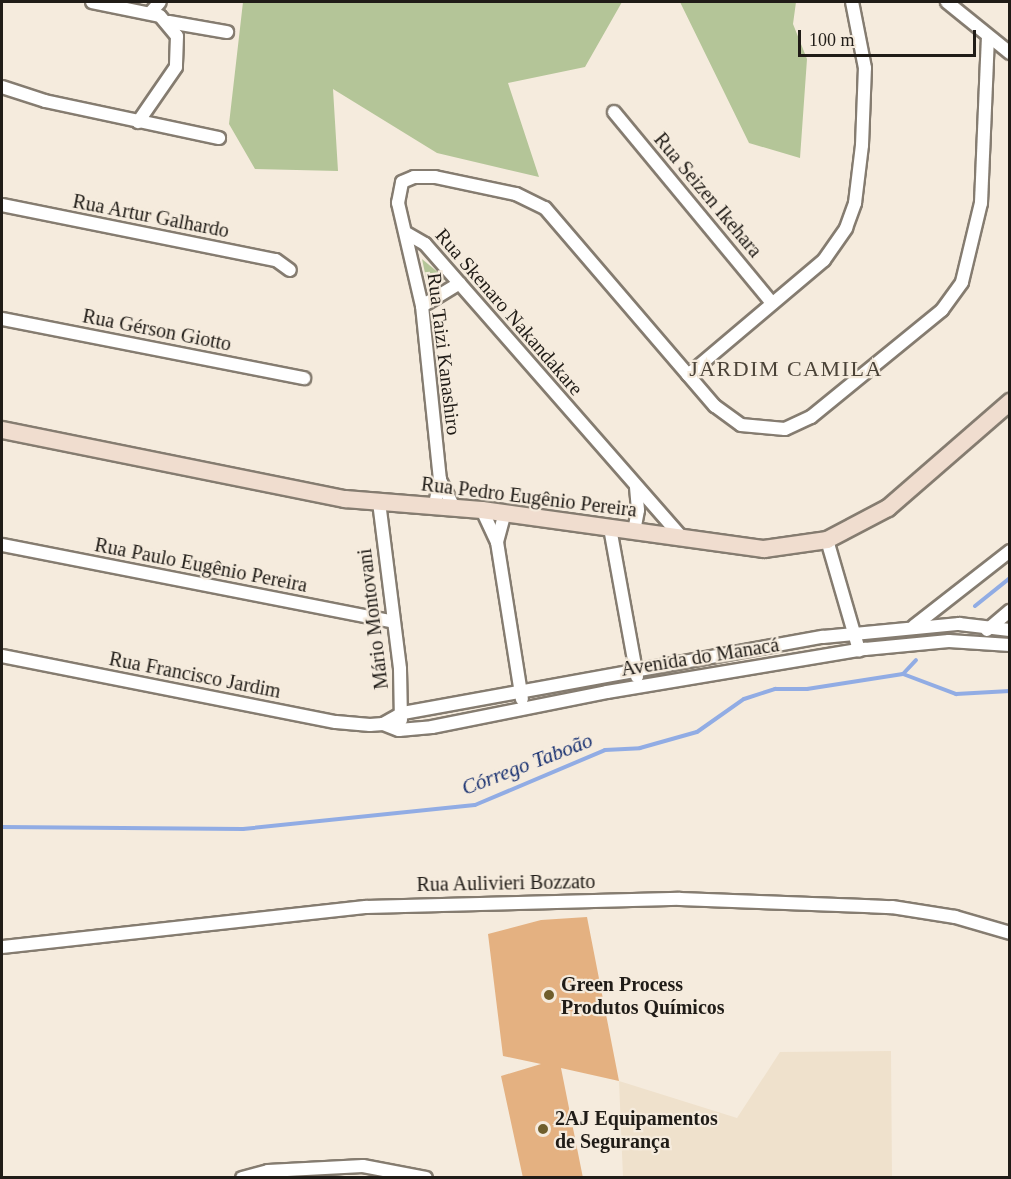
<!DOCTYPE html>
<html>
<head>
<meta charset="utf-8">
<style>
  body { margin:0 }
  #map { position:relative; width:1011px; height:1179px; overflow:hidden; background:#f5ebdd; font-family:"Times New Roman",serif }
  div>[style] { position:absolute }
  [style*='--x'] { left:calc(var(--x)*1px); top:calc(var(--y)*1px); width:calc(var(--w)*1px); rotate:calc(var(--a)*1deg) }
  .built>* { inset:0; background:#efe1cc }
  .green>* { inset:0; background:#b4c598 }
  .stream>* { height:4px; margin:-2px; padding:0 2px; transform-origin:2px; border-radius:2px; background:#91ace4 }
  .building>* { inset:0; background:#e4b181 }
  .roads { filter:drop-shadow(2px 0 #857c70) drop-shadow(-2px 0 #857c70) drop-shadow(0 2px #857c70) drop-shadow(0 -2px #857c70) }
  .street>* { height:12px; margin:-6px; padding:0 6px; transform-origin:6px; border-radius:6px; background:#fff }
  .secondary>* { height:16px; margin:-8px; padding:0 8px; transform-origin:8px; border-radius:8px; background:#f0ddcf }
  .dots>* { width:16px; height:16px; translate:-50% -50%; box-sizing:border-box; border:3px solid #f5ebdd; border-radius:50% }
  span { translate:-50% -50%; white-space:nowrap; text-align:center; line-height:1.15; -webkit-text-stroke:4.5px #f5ebdd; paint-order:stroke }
  .street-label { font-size:20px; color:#201c17 }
  .poi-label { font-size:20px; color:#201c17; font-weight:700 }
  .left { translate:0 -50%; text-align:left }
  .water-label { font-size:21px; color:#162f70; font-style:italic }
  .quarter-label { font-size:22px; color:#4b4338; letter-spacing:1.5px }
  .frame { position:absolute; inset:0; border:3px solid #201c17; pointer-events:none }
  .scale { position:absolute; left:798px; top:30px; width:178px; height:27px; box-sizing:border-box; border:3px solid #201c17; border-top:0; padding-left:8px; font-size:18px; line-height:21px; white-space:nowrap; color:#201c17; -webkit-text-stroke:4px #f5ebdd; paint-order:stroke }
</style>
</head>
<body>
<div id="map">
  <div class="built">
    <div style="clip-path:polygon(891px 1051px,892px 1177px,623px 1177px,619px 1081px,737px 1118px,780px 1052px)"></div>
  </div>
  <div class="green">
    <div style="clip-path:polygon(243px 2px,622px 2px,585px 67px,508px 83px,539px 177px,437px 153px,333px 89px,338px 171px,255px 169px,229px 124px)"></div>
    <div style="clip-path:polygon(680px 2px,796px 2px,793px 24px,807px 59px,800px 158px,749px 143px)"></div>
    <div style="clip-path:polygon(422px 259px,446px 279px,428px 287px)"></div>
  </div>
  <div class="stream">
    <div style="--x:975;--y:606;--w:45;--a:-38.7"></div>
    <div style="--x:903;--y:674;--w:19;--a:-47"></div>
    <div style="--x:2;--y:827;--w:241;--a:0.5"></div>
    <div style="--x:243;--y:829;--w:233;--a:-5.9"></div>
    <div style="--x:475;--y:805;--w:141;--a:-22.9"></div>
    <div style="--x:605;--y:750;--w:35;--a:-3"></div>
    <div style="--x:640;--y:748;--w:59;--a:-15.7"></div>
    <div style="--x:697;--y:732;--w:57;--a:-35.1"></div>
    <div style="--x:744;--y:699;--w:33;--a:-18"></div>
    <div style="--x:775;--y:689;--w:32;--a:0"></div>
    <div style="--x:807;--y:689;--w:97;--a:-8.9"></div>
    <div style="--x:903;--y:674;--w:57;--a:20.7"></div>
    <div style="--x:956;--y:694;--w:54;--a:-3.2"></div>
  </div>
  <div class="building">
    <div style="clip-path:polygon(587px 917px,619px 1081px,561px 1068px,583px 1178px,523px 1178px,501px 1076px,541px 1064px,503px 1056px,488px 934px,541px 920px)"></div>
  </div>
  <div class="roads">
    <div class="street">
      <div style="--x:92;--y:2;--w:69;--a:11.6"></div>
      <div style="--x:160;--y:16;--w:26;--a:50"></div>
      <div style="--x:177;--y:36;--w:31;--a:92"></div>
      <div style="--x:176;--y:67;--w:67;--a:124.6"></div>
      <div style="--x:947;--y:2;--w:81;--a:39"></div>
      <div style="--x:151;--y:12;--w:13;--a:-48"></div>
      <div style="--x:169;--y:22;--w:59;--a:9.8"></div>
      <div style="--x:2;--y:87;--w:45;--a:18"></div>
      <div style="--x:45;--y:101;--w:178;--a:12"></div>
      <div style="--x:614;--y:112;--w:248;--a:50.4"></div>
      <div style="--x:2;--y:205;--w:279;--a:11.4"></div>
      <div style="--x:276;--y:260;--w:17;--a:36"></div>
      <div style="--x:406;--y:233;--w:22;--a:30"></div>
      <div style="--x:425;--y:244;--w:392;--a:48.8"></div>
      <div style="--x:422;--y:306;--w:44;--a:-31.2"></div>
      <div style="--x:2;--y:319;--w:308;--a:11.1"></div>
      <div style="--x:688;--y:375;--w:178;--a:-40.2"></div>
      <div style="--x:824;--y:260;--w:39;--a:-55"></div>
      <div style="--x:846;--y:228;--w:27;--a:-70"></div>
      <div style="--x:855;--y:203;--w:58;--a:-83.1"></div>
      <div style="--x:862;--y:145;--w:77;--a:-87.8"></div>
      <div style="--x:865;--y:68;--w:67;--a:-101.1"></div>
      <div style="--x:440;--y:480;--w:29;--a:63"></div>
      <div style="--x:379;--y:502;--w:168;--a:82.8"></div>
      <div style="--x:400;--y:669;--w:51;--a:88.9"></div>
      <div style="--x:435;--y:504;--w:25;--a:-78"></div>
      <div style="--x:440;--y:480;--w:175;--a:-95.9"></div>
      <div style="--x:422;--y:306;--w:106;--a:-103.1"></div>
      <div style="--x:398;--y:203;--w:21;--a:-79"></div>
      <div style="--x:402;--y:182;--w:13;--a:-23"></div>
      <div style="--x:414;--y:177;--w:21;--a:0"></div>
      <div style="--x:435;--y:177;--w:83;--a:11.9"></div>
      <div style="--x:516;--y:194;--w:32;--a:26"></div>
      <div style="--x:545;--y:208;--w:261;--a:49.4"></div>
      <div style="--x:715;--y:406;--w:32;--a:36"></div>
      <div style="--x:741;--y:425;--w:44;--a:5.2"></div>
      <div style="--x:785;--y:429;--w:29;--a:-25"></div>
      <div style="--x:811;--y:417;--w:169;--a:-39.2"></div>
      <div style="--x:942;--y:310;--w:34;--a:-54"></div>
      <div style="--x:962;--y:282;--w:81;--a:-76.5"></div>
      <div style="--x:981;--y:203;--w:167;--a:-87.6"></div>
      <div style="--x:482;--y:510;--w:35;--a:65"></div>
      <div style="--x:497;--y:542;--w:159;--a:81"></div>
      <div style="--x:610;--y:528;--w:151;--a:79.7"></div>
      <div style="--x:634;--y:531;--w:21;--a:-79"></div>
      <div style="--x:638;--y:510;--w:24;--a:-95"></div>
      <div style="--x:827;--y:540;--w:115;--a:73.8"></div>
      <div style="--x:497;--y:542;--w:30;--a:-75"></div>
      <div style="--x:2;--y:545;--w:399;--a:11.1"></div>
      <div style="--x:914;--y:626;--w:122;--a:-38"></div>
      <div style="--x:987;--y:630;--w:30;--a:-40"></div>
      <div style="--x:2;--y:656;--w:340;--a:11.2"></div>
      <div style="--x:336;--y:722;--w:34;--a:5"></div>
      <div style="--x:370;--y:725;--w:13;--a:-4"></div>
      <div style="--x:383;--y:724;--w:23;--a:-29"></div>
      <div style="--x:403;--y:713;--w:427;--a:-10.3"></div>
      <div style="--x:823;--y:637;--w:137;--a:-5.5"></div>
      <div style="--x:959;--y:624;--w:51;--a:6.7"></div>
      <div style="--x:383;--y:724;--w:17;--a:21"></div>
      <div style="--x:399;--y:730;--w:33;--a:-5"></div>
      <div style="--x:432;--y:727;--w:178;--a:-11.3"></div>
      <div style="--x:607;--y:692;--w:262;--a:-9.5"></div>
      <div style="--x:865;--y:649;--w:84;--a:-5.4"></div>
      <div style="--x:949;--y:641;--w:61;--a:3.8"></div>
      <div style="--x:2;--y:947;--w:366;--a:-6.3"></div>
      <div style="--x:366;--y:907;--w:314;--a:-1.5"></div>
      <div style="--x:680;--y:899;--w:212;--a:2.2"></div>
      <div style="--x:892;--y:907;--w:64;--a:9"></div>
      <div style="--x:955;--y:917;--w:57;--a:16.2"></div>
      <div style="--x:242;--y:1178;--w:27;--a:-15"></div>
      <div style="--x:268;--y:1171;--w:95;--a:-3"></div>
      <div style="--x:363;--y:1166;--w:64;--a:10.8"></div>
    </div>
    <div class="secondary">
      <div style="--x:2;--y:430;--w:350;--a:11.4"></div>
      <div style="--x:345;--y:499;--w:137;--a:4.6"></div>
      <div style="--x:482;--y:510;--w:285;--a:7.9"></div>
      <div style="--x:764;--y:549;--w:64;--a:-8.1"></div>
      <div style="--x:827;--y:540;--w:69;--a:-27.7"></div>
      <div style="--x:888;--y:508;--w:162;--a:-41"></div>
    </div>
  </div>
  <div class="dots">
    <div style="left:549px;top:995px;background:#6f5e2c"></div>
    <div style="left:543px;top:1129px;background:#6f5e2c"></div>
  </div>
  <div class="street-label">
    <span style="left:708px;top:195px;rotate:50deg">Rua Seizen Ikehara</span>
    <span style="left:151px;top:216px;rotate:11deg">Rua Artur Galhardo</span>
    <span style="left:509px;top:312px;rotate:49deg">Rua Skenaro Nakandakare</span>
    <span style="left:157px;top:330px;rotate:11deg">Rua Gérson Giotto</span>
    <span style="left:444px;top:354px;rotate:83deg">Rua Taizi Kanashiro</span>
    <span style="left:529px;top:497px;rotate:7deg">Rua Pedro Eugênio Pereira</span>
    <span style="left:201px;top:565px;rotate:11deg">Rua Paulo Eugênio Pereira</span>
    <span style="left:373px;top:619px;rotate:-97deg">Mário Montovani</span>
    <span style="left:700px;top:657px;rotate:-9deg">Avenida do Manacá</span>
    <span style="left:195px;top:675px;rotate:11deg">Rua Francisco Jardim</span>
    <span style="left:506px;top:883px;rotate:-1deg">Rua Aulivieri Bozzato</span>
  </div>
  <div class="poi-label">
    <span class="left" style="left:561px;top:996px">Green Process<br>Produtos Químicos</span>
    <span class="left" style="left:555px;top:1130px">2AJ Equipamentos<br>de Segurança</span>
  </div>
  <div class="water-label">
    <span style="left:527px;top:764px;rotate:-21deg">Córrego Taboão</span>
  </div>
  <div class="quarter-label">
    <span style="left:786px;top:369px">JARDIM CAMILA</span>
  </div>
  <div class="frame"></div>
  <div class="scale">100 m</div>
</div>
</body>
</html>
